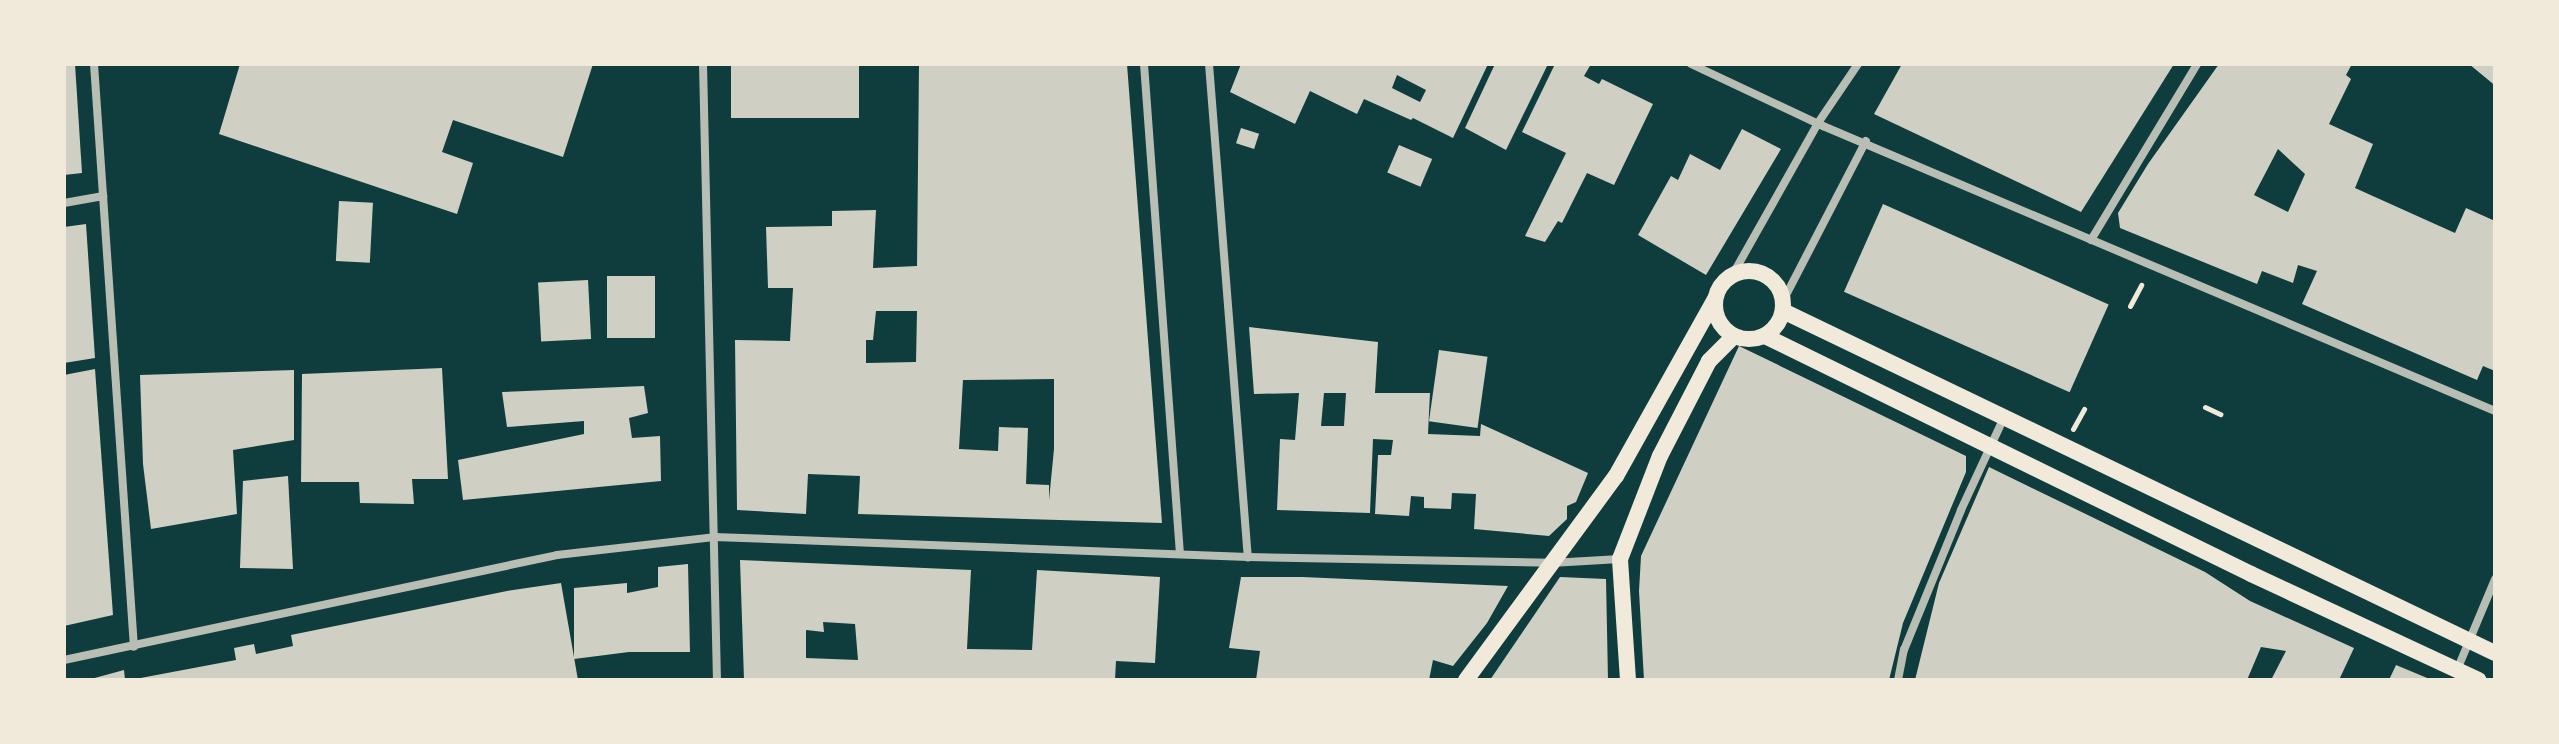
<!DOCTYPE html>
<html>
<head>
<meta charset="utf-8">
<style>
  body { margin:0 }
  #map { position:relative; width:2559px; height:744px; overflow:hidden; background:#0f3d3e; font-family:Poppins,sans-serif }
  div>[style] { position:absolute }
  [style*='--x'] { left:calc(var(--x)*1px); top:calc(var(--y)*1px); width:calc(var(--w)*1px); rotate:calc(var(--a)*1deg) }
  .building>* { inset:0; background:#cfcfc3; transform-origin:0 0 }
  .path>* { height:5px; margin:-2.5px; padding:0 2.5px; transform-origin:2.5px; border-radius:2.5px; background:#f1e9da }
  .minor>* { height:8px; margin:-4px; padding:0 4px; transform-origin:4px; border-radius:4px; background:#b8beb3 }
  .secondary>* { height:16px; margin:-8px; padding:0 8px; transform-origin:8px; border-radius:8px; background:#f1e9da }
  .secondary>.ring { margin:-8px; padding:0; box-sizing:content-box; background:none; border:16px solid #f1e9da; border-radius:50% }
  span { translate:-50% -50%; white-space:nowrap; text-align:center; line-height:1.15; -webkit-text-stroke:8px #f1e9da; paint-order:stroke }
  .frame { position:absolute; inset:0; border:66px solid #f1e9da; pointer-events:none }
</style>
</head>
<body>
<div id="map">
  <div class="building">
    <div style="clip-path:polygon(64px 64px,75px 64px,82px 173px,64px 175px)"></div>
    <div style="clip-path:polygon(240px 64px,593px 64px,563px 157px,453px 120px,442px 152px,473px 163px,457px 214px,219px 134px)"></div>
    <div style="left:731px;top:64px;width:128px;height:54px"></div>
    <div style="clip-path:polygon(evenodd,919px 64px,1127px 64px,1162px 523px,858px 514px,860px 476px,808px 474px,806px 514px,737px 510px,735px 340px,790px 341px,793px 288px,768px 288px,766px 227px,832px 226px,832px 211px,876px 210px,873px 268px,917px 266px,919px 64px,876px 311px,917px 311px,916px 362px,866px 363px,866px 340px,873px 340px,876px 311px,919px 64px,1054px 379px,1054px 449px,1049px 500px,1049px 485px,1026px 484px,1028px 428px,999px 427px,998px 451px,959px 449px,963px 380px,1054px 379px)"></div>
    <div style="clip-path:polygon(evenodd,1241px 64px,1488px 64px,1453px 138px,1413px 118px,1411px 120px,1364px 99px,1357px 114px,1310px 91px,1295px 124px,1230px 92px,1241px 64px,1397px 75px,1426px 90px,1420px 102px,1392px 88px,1397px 75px)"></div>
    <div style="clip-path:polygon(1495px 64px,1548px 64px,1506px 150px,1465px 128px)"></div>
    <div style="clip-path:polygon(1555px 64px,1591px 64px,1584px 76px,1599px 84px,1602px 79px,1653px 104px,1614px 185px,1587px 173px,1562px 223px,1558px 221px,1545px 242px,1525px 236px,1566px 153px,1522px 132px)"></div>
    <div style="clip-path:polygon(1902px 64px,2174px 64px,2081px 212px,1874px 114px)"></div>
    <div style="clip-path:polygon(evenodd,2219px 64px,2352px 64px,2346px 75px,2351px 79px,2329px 124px,2373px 144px,2355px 188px,2455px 233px,2466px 208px,2495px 221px,2495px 371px,2483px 366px,2477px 380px,2302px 304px,2317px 271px,2298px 265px,2293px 283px,2262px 271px,2257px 284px,2120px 228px,2118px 213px,2148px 164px,2219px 64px,2278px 149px,2305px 174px,2288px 212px,2254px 195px,2278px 149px)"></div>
    <div style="clip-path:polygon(2469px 64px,2495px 64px,2495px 86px,2492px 83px)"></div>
    <div style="left:1241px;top:128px;width:19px;height:16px;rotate:18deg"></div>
    <div style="clip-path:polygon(1742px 129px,1781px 149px,1706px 275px,1638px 235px,1671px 176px,1678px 180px,1690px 154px,1720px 170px)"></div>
    <div style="left:1399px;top:145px;width:36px;height:30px;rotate:23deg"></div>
    <div style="left:339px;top:201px;width:34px;height:60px;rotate:3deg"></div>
    <div style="left:1883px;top:204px;width:247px;height:96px;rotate:24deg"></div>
    <div style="clip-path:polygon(86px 224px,95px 358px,64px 363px,64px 227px)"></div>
    <div style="left:607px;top:276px;width:48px;height:62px"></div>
    <div style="left:588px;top:280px;width:59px;height:50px;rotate:87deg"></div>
    <div style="clip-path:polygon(evenodd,1249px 327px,1378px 342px,1375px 393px,1430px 393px,1428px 434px,1480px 436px,1481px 424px,1588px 473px,1576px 502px,1567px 506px,1567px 519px,1549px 536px,1474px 529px,1476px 494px,1452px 493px,1451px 509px,1424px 508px,1424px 497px,1411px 496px,1409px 516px,1375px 514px,1378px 455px,1391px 455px,1393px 440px,1373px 439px,1370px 513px,1277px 510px,1280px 439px,1295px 440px,1299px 393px,1254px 394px,1249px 327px,1324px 393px,1346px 393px,1344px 426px,1321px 426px,1324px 393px)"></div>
    <div style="clip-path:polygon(1739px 346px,1966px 456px,1966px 472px,1903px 623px,1889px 680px,1644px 680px,1639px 591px,1641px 556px)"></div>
    <div style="left:1439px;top:350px;width:49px;height:72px;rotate:8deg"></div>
    <div style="clip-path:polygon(442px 368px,448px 479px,412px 479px,414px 504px,360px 503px,359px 482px,301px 482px,302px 374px)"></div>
    <div style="clip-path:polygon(95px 369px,113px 615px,64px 626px,64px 375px)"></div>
    <div style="clip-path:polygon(294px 370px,294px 440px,233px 450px,237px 514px,151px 529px,143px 464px,140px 375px)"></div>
    <div style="clip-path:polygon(644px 386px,648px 413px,629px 418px,632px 438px,660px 436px,661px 481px,463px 500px,458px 460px,584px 434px,584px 421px,507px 427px,502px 392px)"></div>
    <div style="clip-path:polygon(1989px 467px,2205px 572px,2250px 601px,2354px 648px,2339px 680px,2271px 680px,2286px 651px,2261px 647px,2247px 680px,1915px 680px,1939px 583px)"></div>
    <div style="clip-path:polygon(288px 476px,293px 569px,240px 568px,243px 481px)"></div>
    <div style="clip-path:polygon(evenodd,740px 560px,971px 570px,967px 649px,1032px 650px,1037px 570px,1160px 577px,1155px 663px,1116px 661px,1115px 680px,744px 680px,740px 560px,823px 622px,855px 624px,858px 660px,806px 658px,806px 630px,824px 632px,823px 622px)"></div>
    <div style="clip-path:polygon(688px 564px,690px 652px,629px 652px,574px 659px,574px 588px,627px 583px,627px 593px,658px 587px,658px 567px)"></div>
    <div style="clip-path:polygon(1241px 577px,1302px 577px,1508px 586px,1487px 623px,1453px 666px,1433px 660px,1429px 680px,1256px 680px,1260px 651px,1229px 648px)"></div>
    <div style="clip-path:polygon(1560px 577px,1606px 579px,1608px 680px,1490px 680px)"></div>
    <div style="clip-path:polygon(561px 583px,578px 680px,130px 680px,236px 660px,234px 648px,254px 644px,256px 654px,293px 646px,291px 635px,507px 591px)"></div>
    <div style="clip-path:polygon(2396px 665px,2432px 680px,2389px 680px)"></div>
    <div style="clip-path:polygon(124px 670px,125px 680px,91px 680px,91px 679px)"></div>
  </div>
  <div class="path">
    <div style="--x:2130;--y:306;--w:24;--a:-62"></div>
    <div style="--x:2205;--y:407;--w:17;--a:25"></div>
    <div style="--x:2073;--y:429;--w:23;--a:-61"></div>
  </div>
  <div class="minor">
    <div style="--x:94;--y:64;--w:584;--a:86.08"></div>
    <div style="--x:703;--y:64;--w:616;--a:88.7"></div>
    <div style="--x:1144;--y:64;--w:490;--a:85.8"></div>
    <div style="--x:1209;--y:64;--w:495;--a:85.5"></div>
    <div style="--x:1691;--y:64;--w:146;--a:25.2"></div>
    <div style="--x:1823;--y:126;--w:730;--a:22.98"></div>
    <div style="--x:64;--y:203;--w:40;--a:-10"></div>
    <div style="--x:2091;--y:240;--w:205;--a:-58.9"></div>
    <div style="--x:1733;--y:274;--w:173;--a:-60.6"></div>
    <div style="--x:1818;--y:123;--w:71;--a:-55.9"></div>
    <div style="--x:1784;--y:299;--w:178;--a:-62.6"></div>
    <div style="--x:64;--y:660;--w:504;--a:-12.02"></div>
    <div style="--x:557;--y:555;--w:158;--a:-6.5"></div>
    <div style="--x:714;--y:537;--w:534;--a:2.14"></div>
    <div style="--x:1248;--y:557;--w:303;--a:1.1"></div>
    <div style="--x:1551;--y:563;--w:69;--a:-3.3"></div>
    <div style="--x:2457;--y:670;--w:99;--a:-67.3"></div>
    <div style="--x:1898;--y:680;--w:31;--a:-79"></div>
    <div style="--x:1904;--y:650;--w:151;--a:-67.8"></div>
    <div style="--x:1961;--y:510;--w:105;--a:-65.1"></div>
  </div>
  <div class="secondary">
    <div class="ring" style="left:1715px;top:271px;width:52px;height:52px"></div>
    <div style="--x:1783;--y:311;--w:790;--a:25.66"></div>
    <div style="--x:1765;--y:336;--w:541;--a:26.09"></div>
    <div style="--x:2251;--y:574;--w:251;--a:25"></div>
    <div style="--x:1466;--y:680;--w:253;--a:-53.7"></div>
    <div style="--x:1616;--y:476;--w:203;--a:-60.8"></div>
    <div style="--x:1628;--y:680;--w:121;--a:-93.8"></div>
    <div style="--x:1620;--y:559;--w:110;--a:-68.8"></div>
    <div style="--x:1660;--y:456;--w:107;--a:-62.7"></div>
    <div style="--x:1709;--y:361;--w:35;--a:-45"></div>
  </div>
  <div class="frame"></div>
</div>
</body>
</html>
